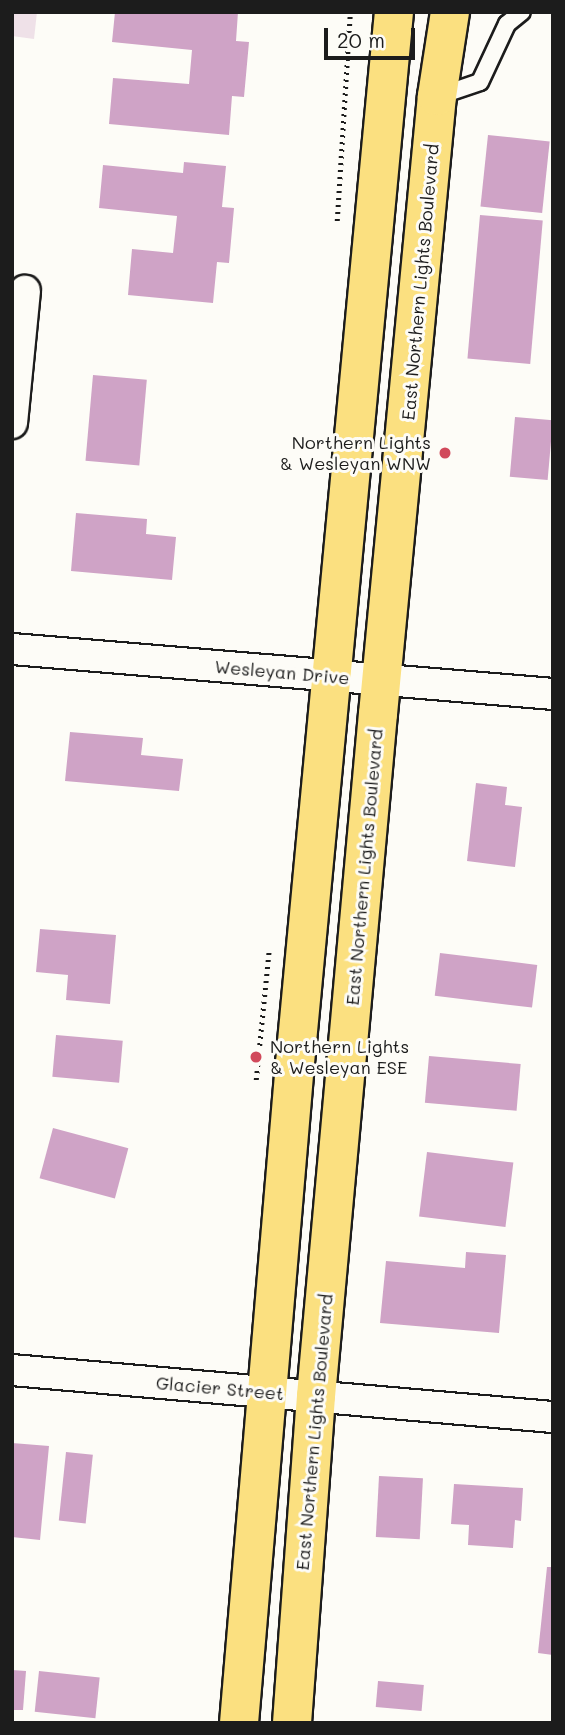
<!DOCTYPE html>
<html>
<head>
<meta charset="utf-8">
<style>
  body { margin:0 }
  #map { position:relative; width:565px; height:1735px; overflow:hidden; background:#fdfcf7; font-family:Mali,sans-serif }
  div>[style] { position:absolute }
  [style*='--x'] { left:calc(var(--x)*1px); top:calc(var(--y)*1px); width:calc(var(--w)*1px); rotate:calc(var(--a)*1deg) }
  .built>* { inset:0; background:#efe1e8 }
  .building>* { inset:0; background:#cfa3c6; transform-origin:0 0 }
  .path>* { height:4.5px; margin-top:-2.25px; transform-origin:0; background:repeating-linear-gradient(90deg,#1c1c1c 0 2px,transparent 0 7px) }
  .roads { filter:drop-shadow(2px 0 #1c1c1c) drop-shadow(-2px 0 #1c1c1c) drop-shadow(0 2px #1c1c1c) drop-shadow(0 -2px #1c1c1c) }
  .service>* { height:16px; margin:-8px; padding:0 8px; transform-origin:8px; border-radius:8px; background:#fdfcf7 }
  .minor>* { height:30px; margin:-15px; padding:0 15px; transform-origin:15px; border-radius:15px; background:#fdfcf7 }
  .primary>* { height:38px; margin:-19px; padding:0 19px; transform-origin:19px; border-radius:19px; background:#fbe080 }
  .dots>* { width:19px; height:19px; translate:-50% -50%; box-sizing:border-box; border:4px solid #fdfcf7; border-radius:50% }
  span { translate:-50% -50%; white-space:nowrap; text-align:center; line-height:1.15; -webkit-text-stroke:6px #fdfcf7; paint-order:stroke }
  .street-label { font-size:18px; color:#1c1c1c }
  .poi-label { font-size:18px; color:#1c1c1c }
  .right { translate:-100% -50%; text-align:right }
  .left { translate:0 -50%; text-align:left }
  .frame { position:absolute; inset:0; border:14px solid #1c1c1c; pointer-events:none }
  .scale { position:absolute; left:324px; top:28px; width:91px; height:32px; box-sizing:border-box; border:4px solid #1c1c1c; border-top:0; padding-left:9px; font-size:21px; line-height:24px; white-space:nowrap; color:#1c1c1c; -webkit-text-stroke:5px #fdfcf7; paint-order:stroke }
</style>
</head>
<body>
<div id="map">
  <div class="built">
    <div style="clip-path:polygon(12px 12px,37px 12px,34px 39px,12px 36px)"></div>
  </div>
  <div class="building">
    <div style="clip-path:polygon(115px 12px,238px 12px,236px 41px,249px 42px,244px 97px,232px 96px,229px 135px,109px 124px,113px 78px,189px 84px,192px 50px,112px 42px)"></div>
    <div style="left:488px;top:135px;width:62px;height:72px;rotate:6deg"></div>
    <div style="clip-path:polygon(184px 162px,226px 166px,222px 207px,234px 208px,229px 263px,217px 262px,213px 303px,128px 295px,132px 249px,173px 253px,177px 216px,99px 208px,103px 165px,183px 173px)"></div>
    <div style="left:480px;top:215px;width:63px;height:144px;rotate:5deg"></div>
    <div style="left:93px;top:375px;width:54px;height:86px;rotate:5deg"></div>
    <div style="left:515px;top:417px;width:38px;height:60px;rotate:5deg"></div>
    <div style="clip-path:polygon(76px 513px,147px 519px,146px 534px,176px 537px,172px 580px,71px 571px)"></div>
    <div style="clip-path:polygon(70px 732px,143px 738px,141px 755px,183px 759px,179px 791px,65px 781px)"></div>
    <div style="clip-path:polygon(476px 783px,507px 787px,505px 805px,522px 807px,515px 867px,467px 861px)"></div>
    <div style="clip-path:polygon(40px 929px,116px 935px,110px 1004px,66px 1000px,68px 975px,36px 972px)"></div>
    <div style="left:440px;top:953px;width:98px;height:43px;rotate:7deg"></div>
    <div style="left:56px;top:1035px;width:67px;height:42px;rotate:5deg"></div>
    <div style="left:429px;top:1056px;width:92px;height:47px;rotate:5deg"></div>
    <div style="left:53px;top:1128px;width:78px;height:52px;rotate:15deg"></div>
    <div style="left:427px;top:1152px;width:87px;height:65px;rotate:7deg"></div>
    <div style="clip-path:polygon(466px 1252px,506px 1255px,499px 1333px,380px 1323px,386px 1261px,465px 1268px)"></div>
    <div style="clip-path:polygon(12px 1443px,49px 1446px,40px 1540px,12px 1537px)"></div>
    <div style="left:66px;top:1452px;width:27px;height:69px;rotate:6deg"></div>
    <div style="left:379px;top:1476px;width:44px;height:61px;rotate:3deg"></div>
    <div style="clip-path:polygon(454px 1484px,523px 1488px,521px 1521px,515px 1520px,513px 1548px,468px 1545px,469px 1525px,451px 1524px)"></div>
    <div style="clip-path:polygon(547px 1567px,553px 1567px,553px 1655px,538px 1653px)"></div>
    <div style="clip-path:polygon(12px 1670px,26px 1671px,23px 1710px,12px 1710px)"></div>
    <div style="left:39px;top:1671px;width:61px;height:41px;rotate:6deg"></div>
    <div style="left:378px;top:1681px;width:46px;height:26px;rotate:5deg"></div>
  </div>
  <div class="path">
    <div style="--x:337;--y:221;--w:209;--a:-86.4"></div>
    <div style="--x:256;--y:1080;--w:132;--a:-84.3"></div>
  </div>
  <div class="roads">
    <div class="service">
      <div style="--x:439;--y:96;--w:43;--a:-18.9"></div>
      <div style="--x:480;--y:82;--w:64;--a:-65"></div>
      <div style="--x:507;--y:24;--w:19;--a:-39"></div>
    </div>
    <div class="minor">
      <div style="--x:12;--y:423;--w:133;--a:-84.4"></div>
      <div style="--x:12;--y:649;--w:543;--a:4.75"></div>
      <div style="--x:12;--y:1370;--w:543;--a:4.97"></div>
    </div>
    <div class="primary">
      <div style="--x:239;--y:1723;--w:662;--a:-85.15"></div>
      <div style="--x:295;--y:1063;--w:1056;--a:-84.62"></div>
      <div style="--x:292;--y:1723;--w:328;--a:-85.8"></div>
      <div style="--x:316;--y:1396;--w:685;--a:-84.81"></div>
      <div style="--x:378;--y:714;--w:621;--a:-84.55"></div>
      <div style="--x:437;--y:96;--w:85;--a:-81.2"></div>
    </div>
  </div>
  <div class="dots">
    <div style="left:445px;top:453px;background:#d1495b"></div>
    <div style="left:256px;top:1057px;background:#d1495b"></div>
  </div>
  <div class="street-label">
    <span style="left:420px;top:282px;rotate:-85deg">East Northern Lights Boulevard</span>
    <span style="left:282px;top:672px;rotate:5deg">Wesleyan Drive</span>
    <span style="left:364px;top:867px;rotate:-85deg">East Northern Lights Boulevard</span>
    <span style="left:220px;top:1388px;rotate:5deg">Glacier Street</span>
    <span style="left:314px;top:1432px;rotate:-85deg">East Northern Lights Boulevard</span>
  </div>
  <div class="poi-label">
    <span class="right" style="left:431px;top:453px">Northern Lights<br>&amp; Wesleyan WNW</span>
    <span class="left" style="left:270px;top:1057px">Northern Lights<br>&amp; Wesleyan ESE</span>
  </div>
  <div class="frame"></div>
  <div class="scale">20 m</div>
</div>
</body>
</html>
